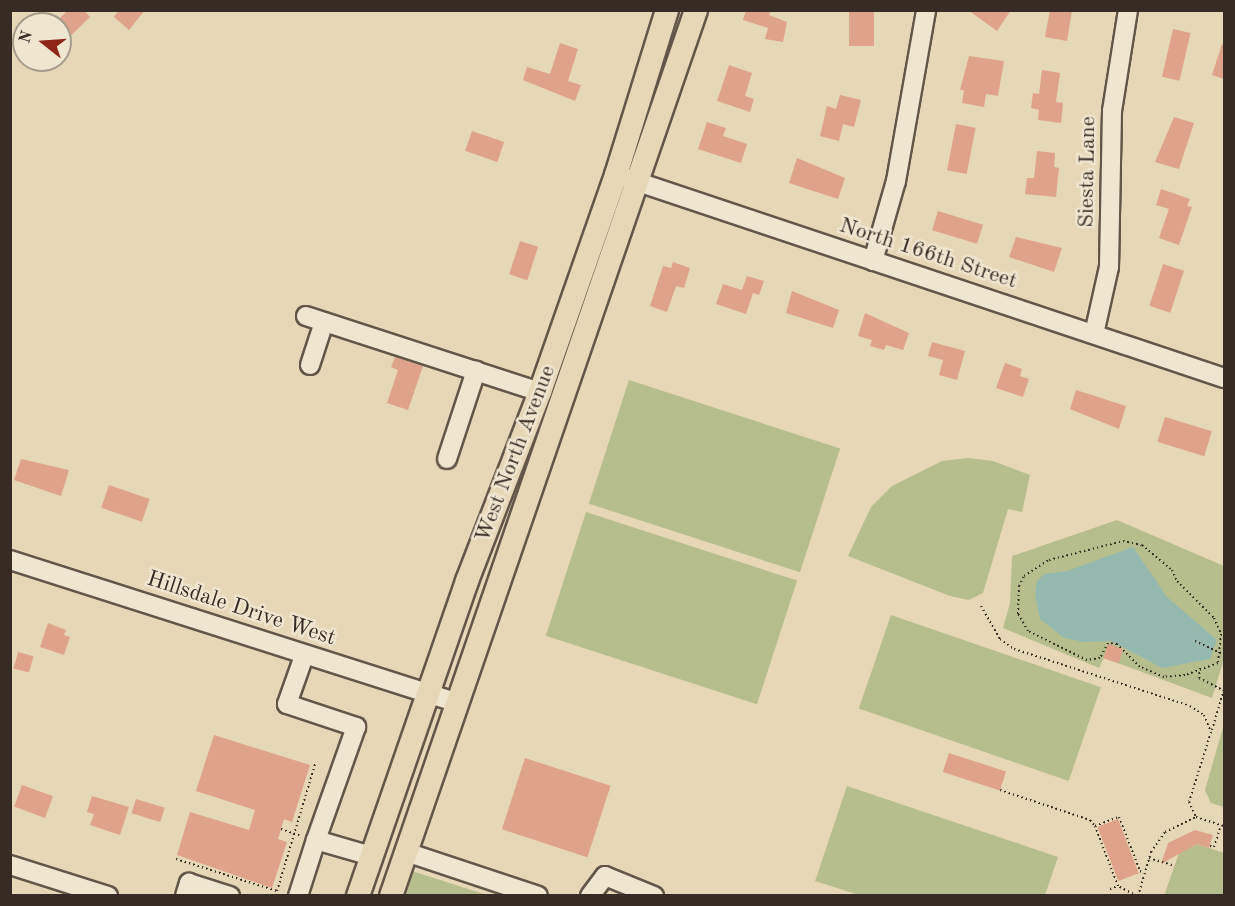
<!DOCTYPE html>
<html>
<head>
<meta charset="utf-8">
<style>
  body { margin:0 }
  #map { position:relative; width:1235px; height:906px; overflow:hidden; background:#e6d8b6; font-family:"Old Standard TT",serif }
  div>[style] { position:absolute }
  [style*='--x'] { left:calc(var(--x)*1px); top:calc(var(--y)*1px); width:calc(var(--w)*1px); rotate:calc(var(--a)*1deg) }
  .green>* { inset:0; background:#b6be8d; transform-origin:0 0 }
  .water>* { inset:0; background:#96b9af }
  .building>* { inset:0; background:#dfa28a; transform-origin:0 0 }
  .path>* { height:2px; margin-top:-1px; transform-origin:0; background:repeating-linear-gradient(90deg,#362c23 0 1.5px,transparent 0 4.5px) }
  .roads { filter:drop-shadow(2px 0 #625748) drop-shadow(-2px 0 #625748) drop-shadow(0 2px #625748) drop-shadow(0 -2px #625748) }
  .minor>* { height:18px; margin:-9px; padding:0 9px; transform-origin:9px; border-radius:9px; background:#efe6d0 }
  .major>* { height:22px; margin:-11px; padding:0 11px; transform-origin:11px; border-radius:11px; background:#e6d8b6 }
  span { translate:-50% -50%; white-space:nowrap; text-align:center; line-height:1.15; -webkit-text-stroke:5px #efe6d0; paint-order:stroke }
  .street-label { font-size:22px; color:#362c23 }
  .frame { position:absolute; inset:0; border:12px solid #362c23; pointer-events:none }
  .north { position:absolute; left:12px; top:12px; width:60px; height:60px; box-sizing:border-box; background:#efe6d0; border:2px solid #a59c8b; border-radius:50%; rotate:287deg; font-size:16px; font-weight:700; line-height:24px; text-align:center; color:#362c23 }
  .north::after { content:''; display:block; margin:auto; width:21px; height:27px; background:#8f2418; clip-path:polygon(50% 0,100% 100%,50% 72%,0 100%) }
</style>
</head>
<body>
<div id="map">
  <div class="green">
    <div style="left:629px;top:380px;width:222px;height:130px;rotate:18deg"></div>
    <div style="clip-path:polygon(968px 458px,993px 461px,1030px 475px,1022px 512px,1008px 509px,983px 593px,969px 600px,950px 596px,848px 556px,871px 507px,892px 486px,942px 461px)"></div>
    <div style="left:586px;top:512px;width:222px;height:130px;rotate:18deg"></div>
    <div style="clip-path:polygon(1117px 520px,1224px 566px,1224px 659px,1212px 698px,1104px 658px,1099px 668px,1003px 628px,1010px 603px,1012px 556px)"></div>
    <div style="left:891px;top:615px;width:222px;height:99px;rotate:19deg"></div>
    <div style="clip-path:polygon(1224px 724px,1224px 807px,1211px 803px,1205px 790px)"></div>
    <div style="clip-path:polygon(847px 786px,1058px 857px,1045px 895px,859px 895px,815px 881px)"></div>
    <div style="clip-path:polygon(1197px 844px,1224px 853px,1224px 895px,1164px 896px,1179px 853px)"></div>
    <div style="clip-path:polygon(412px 871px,487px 895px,404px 895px)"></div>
  </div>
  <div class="water">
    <div style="clip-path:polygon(1133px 547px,1167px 597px,1217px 640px,1210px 659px,1162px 668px,1111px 641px,1084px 642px,1064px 638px,1040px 619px,1035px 595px,1037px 581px,1044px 574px,1067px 571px)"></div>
  </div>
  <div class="building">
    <div style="clip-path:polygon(68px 10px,84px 10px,90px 17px,60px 46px,60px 18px)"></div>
    <div style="clip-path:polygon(119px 10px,145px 10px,129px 30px,114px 17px)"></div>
    <div style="clip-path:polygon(746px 10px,771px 10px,769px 15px,787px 22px,783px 42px,765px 39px,768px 28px,743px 20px)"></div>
    <div style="left:849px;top:10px;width:25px;height:36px"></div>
    <div style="clip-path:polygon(968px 10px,1011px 10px,997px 31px)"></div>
    <div style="clip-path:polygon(1050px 10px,1072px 10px,1067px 41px,1045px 37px)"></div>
    <div style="left:1173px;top:29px;width:18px;height:49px;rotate:13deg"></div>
    <div style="clip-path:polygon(560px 43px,578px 49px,568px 81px,581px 85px,575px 101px,523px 80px,527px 67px,550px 74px)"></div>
    <div style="clip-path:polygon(1222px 44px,1224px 45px,1224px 79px,1212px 75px)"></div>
    <div style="clip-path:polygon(969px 56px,1004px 61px,998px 96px,986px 94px,984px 107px,962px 103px,964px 90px,960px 90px)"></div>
    <div style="clip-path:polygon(729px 65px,752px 73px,745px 96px,754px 99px,750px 112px,717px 101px)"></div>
    <div style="clip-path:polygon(1042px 70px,1060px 73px,1056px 102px,1063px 103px,1061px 123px,1038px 120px,1039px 110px,1031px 108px,1033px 93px,1039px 94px)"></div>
    <div style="clip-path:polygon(840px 95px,861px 100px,854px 127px,843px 124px,839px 141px,820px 136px,827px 106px,836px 109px)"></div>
    <div style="clip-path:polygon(1174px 117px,1194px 123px,1179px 169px,1155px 162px)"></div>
    <div style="clip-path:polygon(707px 122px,726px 128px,723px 136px,747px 144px,741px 163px,698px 149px)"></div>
    <div style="left:956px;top:124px;width:20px;height:47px;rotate:11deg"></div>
    <div style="left:472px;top:131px;width:34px;height:21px;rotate:19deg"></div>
    <div style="clip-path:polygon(1037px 151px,1055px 153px,1054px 167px,1059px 168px,1056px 197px,1025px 194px,1027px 178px,1034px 178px)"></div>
    <div style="clip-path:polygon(797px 158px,845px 178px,838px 199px,789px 183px)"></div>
    <div style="clip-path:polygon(1161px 189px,1190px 199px,1187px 206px,1192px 207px,1179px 245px,1159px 238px,1169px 209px,1156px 205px)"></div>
    <div style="left:938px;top:211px;width:47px;height:20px;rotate:17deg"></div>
    <div style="clip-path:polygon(1016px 237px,1062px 248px,1054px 272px,1009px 257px)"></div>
    <div style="left:520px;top:241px;width:19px;height:35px;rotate:18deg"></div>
    <div style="clip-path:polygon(673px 262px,690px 268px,684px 288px,676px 286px,667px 312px,650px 306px,663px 266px,671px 268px)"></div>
    <div style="left:1163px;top:264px;width:22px;height:44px;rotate:18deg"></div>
    <div style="clip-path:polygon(747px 276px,764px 281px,759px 295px,753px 293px,746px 314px,716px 304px,723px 284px,742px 290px)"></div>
    <div style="clip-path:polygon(792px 291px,839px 310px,833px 328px,786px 313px)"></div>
    <div style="clip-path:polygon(865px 313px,909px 333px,903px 350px,886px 345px,884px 350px,870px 346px,872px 340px,858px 336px)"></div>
    <div style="clip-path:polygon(932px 342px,965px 351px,957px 380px,939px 375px,943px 360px,928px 356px)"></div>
    <div style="clip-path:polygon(395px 357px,423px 366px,408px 410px,387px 403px,398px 370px,391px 367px)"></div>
    <div style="clip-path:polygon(1005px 363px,1022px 369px,1020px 376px,1029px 379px,1023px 397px,996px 388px)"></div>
    <div style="clip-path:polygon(1076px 390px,1126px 406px,1119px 429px,1070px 409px)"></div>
    <div style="left:1165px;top:417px;width:49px;height:26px;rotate:17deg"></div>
    <div style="clip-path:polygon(21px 459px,69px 470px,61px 496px,14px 480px)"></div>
    <div style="left:109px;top:485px;width:43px;height:24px;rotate:19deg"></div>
    <div style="clip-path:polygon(48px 623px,66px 630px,64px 635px,70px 637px,64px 655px,40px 647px)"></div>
    <div style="left:1108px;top:644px;width:16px;height:15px;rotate:18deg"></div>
    <div style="left:18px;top:652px;width:16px;height:17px;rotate:15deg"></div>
    <div style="clip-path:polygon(214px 735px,310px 765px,292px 822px,284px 819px,278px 839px,287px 842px,272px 888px,177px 855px,190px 812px,249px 830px,255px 810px,196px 791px)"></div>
    <div style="left:949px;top:753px;width:60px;height:20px;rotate:18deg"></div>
    <div style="left:525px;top:758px;width:90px;height:75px;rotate:18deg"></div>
    <div style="left:22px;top:785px;width:33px;height:23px;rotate:20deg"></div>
    <div style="clip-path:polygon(92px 796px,129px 807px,120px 835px,90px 825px,94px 814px,87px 812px)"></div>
    <div style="left:136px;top:799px;width:30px;height:15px;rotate:17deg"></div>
    <div style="left:1118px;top:819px;width:58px;height:22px;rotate:69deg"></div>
    <div style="clip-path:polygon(1195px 830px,1213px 835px,1209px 848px,1197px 844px,1161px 864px,1168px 843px)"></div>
  </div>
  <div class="path">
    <div style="--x:1123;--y:541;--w:19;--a:12"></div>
    <div style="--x:1142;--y:545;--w:39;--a:40"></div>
    <div style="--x:1172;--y:570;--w:12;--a:66"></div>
    <div style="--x:1177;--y:581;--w:52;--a:45"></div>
    <div style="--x:1214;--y:618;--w:17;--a:66"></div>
    <div style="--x:1221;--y:634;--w:29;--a:96"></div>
    <div style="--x:1218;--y:663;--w:35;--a:160"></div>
    <div style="--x:1185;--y:675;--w:21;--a:175"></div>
    <div style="--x:1164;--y:677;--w:26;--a:-157"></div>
    <div style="--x:1140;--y:667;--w:33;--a:-135"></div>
    <div style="--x:1117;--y:644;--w:9;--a:-174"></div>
    <div style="--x:1108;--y:643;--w:17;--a:118"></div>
    <div style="--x:1100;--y:658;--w:13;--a:171"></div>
    <div style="--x:1087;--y:660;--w:66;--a:-153.8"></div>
    <div style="--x:1028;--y:631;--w:20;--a:-120"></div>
    <div style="--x:1018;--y:614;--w:28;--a:-88"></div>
    <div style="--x:1019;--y:586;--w:11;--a:-63"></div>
    <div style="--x:1024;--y:576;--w:30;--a:-33"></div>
    <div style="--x:1049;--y:560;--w:76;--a:-14.4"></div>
    <div style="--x:981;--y:606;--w:38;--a:60"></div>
    <div style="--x:1000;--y:639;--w:17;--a:36"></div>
    <div style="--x:1014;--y:649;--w:185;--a:17.9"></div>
    <div style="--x:1190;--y:706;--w:17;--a:33"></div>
    <div style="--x:1204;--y:715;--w:18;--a:68"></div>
    <div style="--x:1211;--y:732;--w:73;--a:107.4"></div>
    <div style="--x:1189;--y:802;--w:17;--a:65"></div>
    <div style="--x:1195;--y:641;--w:29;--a:25"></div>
    <div style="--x:1200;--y:668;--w:10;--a:96"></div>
    <div style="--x:1199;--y:678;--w:27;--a:27"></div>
    <div style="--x:1212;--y:730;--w:43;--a:-73.7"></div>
    <div style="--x:1000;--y:790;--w:95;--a:18.4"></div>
    <div style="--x:1090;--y:820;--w:8;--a:50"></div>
    <div style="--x:281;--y:829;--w:21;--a:19"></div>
    <div style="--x:1210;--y:846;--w:4;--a:14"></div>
    <div style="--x:1214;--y:847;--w:23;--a:-72"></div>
    <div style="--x:1149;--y:858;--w:24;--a:17"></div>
    <div style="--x:176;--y:859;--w:106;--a:17.6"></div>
    <div style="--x:277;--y:891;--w:133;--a:-73.3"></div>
    <div style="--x:1110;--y:889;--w:9;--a:-21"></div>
    <div style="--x:1137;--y:896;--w:21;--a:-152"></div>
    <div style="--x:1118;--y:886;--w:64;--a:-111"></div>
    <div style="--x:1095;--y:826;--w:26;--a:-21"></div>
    <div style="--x:1119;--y:817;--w:58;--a:68.7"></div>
    <div style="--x:1140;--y:871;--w:4;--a:27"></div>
    <div style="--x:1138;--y:896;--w:46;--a:-73.5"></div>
    <div style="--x:1151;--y:852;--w:24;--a:-55"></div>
    <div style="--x:1165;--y:832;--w:34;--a:-26"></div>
    <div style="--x:1196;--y:817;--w:29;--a:18"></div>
  </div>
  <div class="roads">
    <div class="minor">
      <div style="--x:626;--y:178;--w:631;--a:18.49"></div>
      <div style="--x:873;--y:261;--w:83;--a:-74"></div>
      <div style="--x:896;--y:181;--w:174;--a:-80"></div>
      <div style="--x:306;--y:316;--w:246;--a:18"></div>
      <div style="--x:1094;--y:334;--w:69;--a:-77.4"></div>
      <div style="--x:1109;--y:267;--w:156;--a:-88.9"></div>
      <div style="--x:1112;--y:111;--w:102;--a:-81"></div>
      <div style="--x:310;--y:365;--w:45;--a:-72"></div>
      <div style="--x:447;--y:459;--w:93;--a:-71.8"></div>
      <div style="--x:10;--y:560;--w:470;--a:17.7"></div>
      <div style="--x:304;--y:656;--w:51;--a:109.5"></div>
      <div style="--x:287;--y:704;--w:73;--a:18.4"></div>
      <div style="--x:356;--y:727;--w:120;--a:109.5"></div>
      <div style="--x:406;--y:852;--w:139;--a:18.4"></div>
      <div style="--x:10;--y:865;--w:103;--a:17.6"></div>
      <div style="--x:185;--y:896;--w:14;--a:-73"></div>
      <div style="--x:189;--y:883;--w:43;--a:17.6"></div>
      <div style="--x:298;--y:896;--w:59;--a:-72.2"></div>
      <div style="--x:316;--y:840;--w:57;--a:16.2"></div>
      <div style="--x:590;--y:896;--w:25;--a:-53"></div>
      <div style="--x:605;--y:876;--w:53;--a:22.2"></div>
    </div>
    <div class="major">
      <div style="--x:358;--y:896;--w:333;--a:-70.9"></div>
      <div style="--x:467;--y:581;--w:203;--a:-68.9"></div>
      <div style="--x:540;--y:392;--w:230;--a:-70.7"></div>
      <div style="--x:616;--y:175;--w:173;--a:-72.8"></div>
      <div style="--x:391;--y:896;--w:937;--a:-71"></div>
    </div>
  </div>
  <div class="street-label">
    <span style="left:1088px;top:172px;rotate:-89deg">Siesta Lane</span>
    <span style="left:928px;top:254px;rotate:18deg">North 166th Street</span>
    <span style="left:516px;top:454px;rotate:-69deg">West North Avenue</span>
    <span style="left:241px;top:609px;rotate:18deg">Hillsdale Drive West</span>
  </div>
  <div class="frame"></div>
  <div class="north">N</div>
</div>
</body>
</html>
